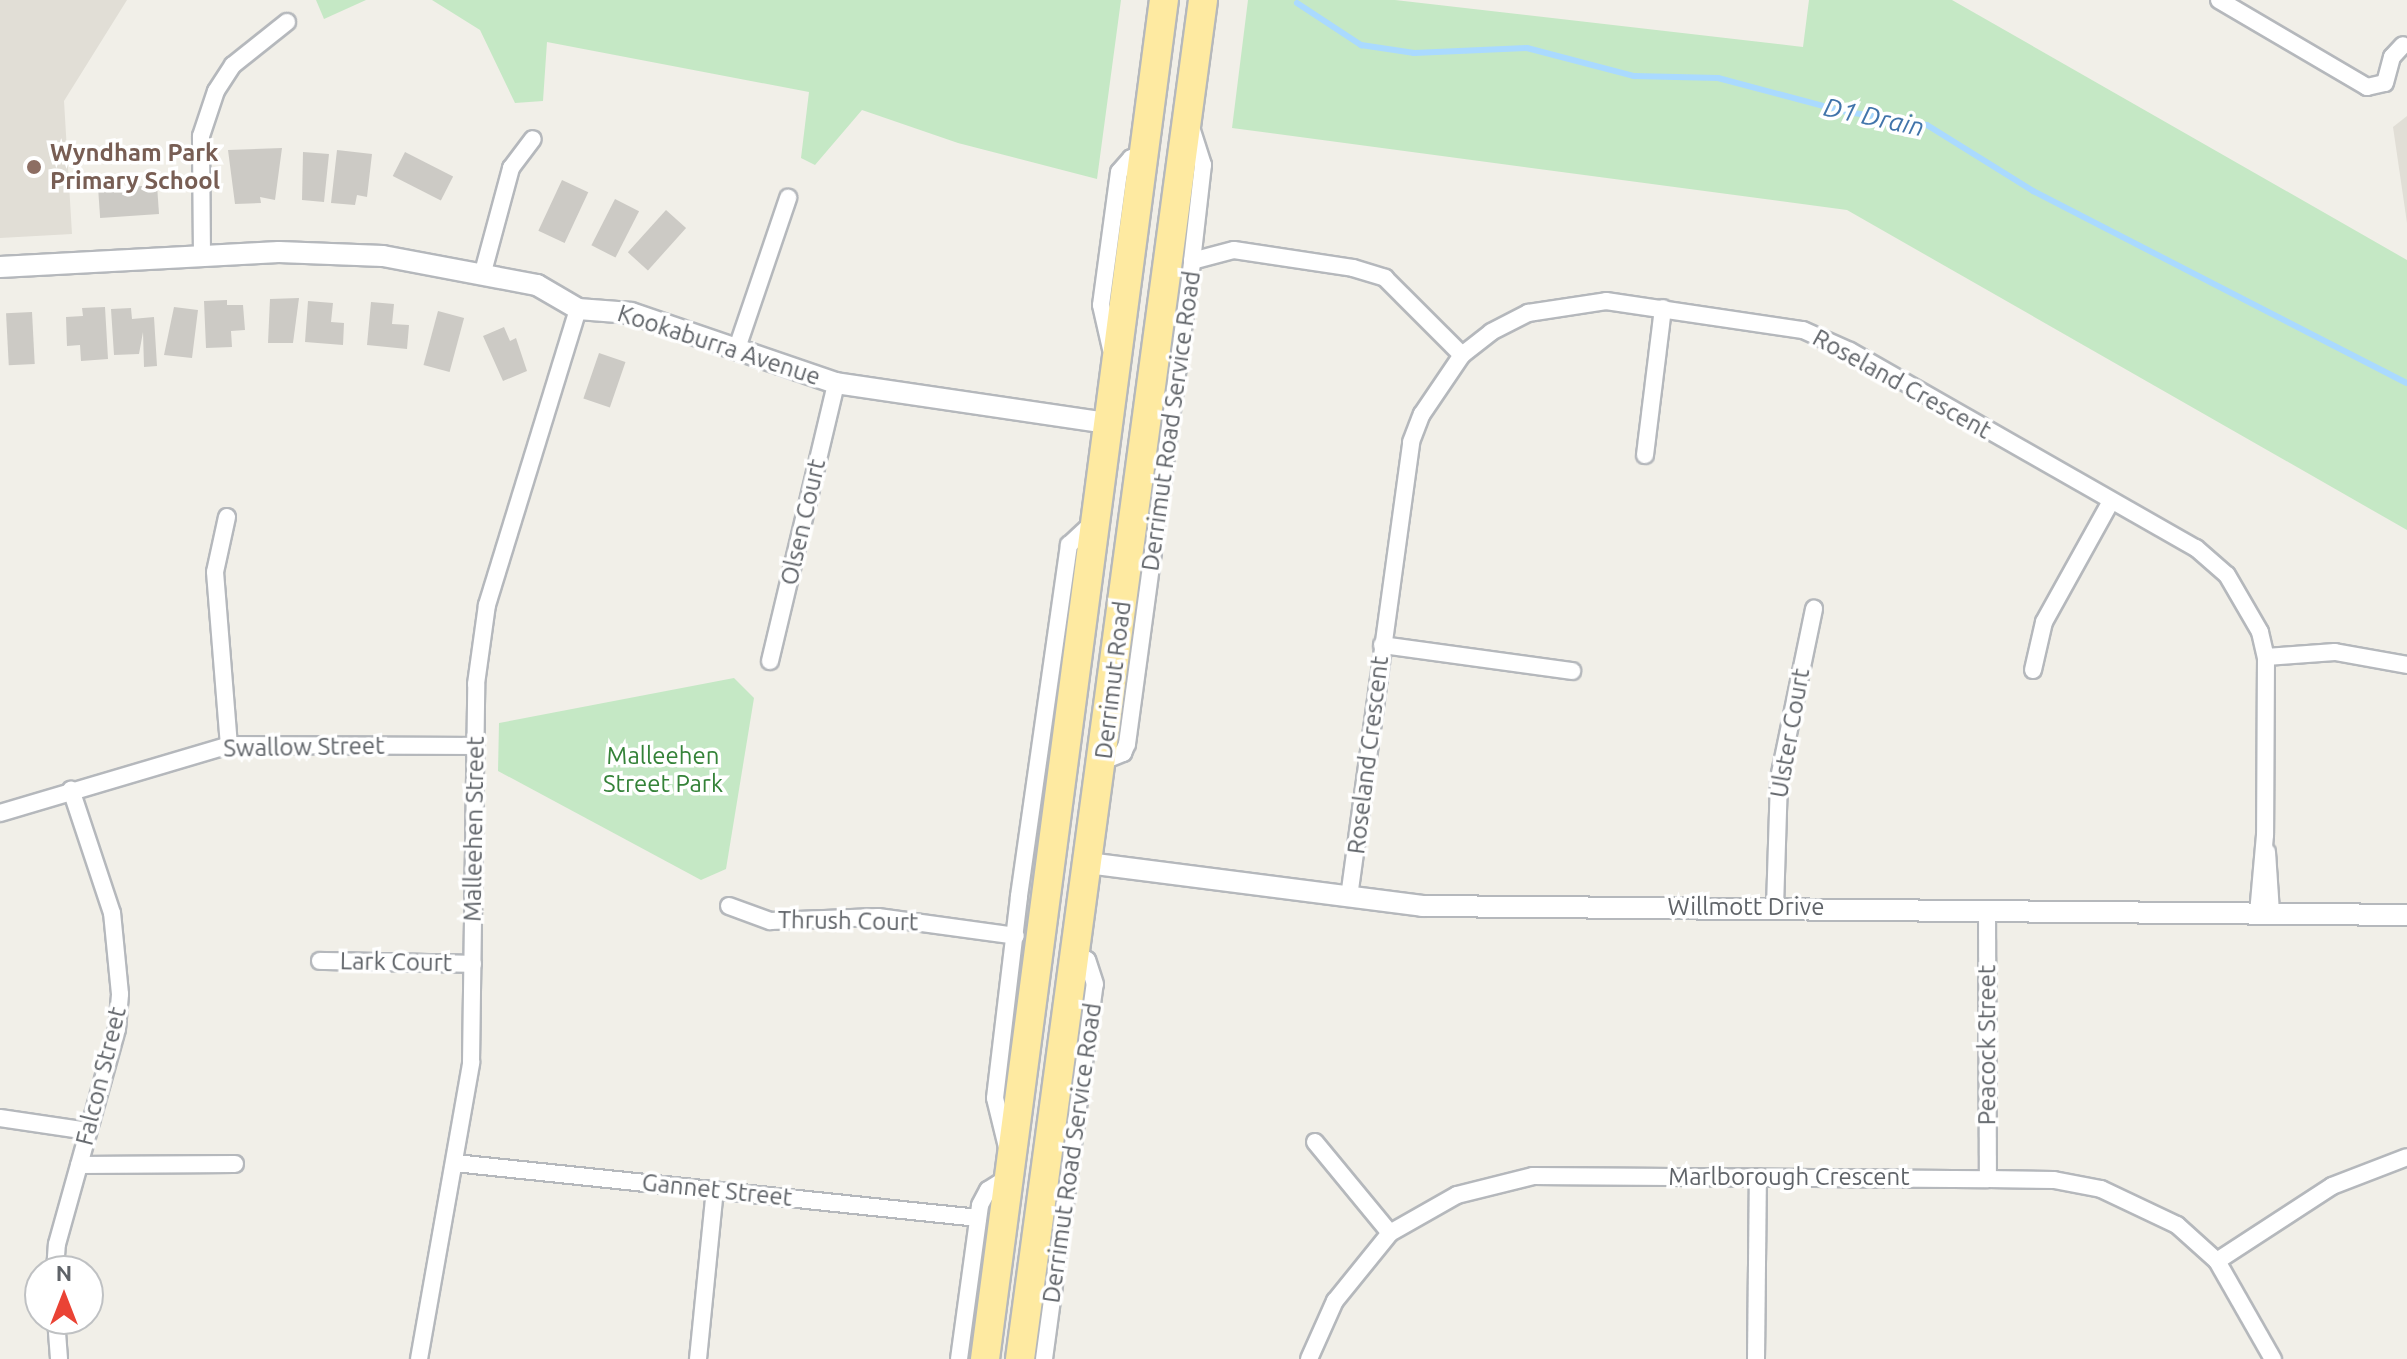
<!DOCTYPE html>
<html>
<head>
<meta charset="utf-8">
<style>
  body { margin:0 }
  #map { position:relative; width:2407px; height:1359px; overflow:hidden; background:#f1efe8; font-family:Ubuntu,sans-serif }
  div>[style] { position:absolute }
  [style*='--x'] { left:calc(var(--x)*1px); top:calc(var(--y)*1px); width:calc(var(--w)*1px); rotate:calc(var(--a)*1deg) }
  .education>* { inset:0; background:#e1ded6 }
  .green>* { inset:0; background:#c5e8c5 }
  .stream>* { height:6px; margin:-3px; padding:0 3px; transform-origin:3px; border-radius:3px; background:#aadaff }
  .building>* { inset:0; background:#cccac5; transform-origin:0 0 }
  .roads { filter:drop-shadow(2px 0 #b5b8bc) drop-shadow(-2px 0 #b5b8bc) drop-shadow(0 2px #b5b8bc) drop-shadow(0 -2px #b5b8bc) }
  .minor>* { height:16px; margin:-8px; padding:0 8px; transform-origin:8px; border-radius:8px; background:#fff }
  .tertiary>* { height:20px; margin:-10px; padding:0 10px; transform-origin:10px; border-radius:10px; background:#fff }
  .trunk>* { height:28px; margin:-14px; padding:0 14px; transform-origin:14px; border-radius:14px; background:#feeaa1 }
  .dots>* { width:22px; height:22px; translate:-50% -50%; box-sizing:border-box; border:4px solid #fff; border-radius:50% }
  span { translate:-50% -50%; white-space:nowrap; text-align:center; line-height:1.15; -webkit-text-stroke:7px #fff; paint-order:stroke }
  .education-label { font-size:24px; color:#785e54; font-weight:700 }
  .left { translate:0 -50%; text-align:left }
  .street-label { font-size:24px; color:#5f6368 }
  .park-label { font-size:24px; color:#348238 }
  .water-label { font-size:26px; color:#4174aa; font-style:italic }
  .north { position:absolute; left:24px; top:1255px; width:80px; height:80px; box-sizing:border-box; background:#fff; border:2px solid #bfc1c3; border-radius:50%; rotate:0deg; font-size:22px; font-weight:700; line-height:32px; text-align:center; color:#5f6368 }
  .north::after { content:''; display:block; margin:auto; width:28px; height:36px; background:#ea4335; clip-path:polygon(50% 0,100% 100%,50% 72%,0 100%) }
</style>
</head>
<body>
<div id="map">
  <div class="education">
    <div style="clip-path:polygon(0 0,127px 0,64px 101px,72px 234px,0 238px)"></div>
    <div style="clip-path:polygon(2407px 116px,2407px 223px,2393px 127px)"></div>
  </div>
  <div class="green">
    <div style="clip-path:polygon(316px 0,366px 0,324px 19px)"></div>
    <div style="clip-path:polygon(432px 0,1121px 0,1097px 179px,958px 143px,862px 110px,815px 165px,801px 158px,809px 92px,547px 42px,543px 101px,515px 103px,480px 30px)"></div>
    <div style="clip-path:polygon(1248px 0,1395px 0,1803px 47px,1809px 0,1952px 0,2407px 260px,2407px 530px,1847px 210px,1232px 128px)"></div>
    <div style="clip-path:polygon(734px 678px,754px 698px,726px 869px,701px 880px,498px 771px,499px 723px)"></div>
  </div>
  <div class="stream">
    <div style="--x:1297;--y:3;--w:77;--a:33.3"></div>
    <div style="--x:1361;--y:45;--w:54;--a:8.6"></div>
    <div style="--x:1414;--y:53;--w:113;--a:-2.5"></div>
    <div style="--x:1527;--y:48;--w:111;--a:14.7"></div>
    <div style="--x:1634;--y:76;--w:84;--a:1.4"></div>
    <div style="--x:1718;--y:78;--w:128;--a:14.9"></div>
    <div style="--x:1842;--y:111;--w:86;--a:9.4"></div>
    <div style="--x:1927;--y:125;--w:125;--a:31.9"></div>
    <div style="--x:2033;--y:191;--w:420;--a:27.2"></div>
  </div>
  <div class="building">
    <div style="clip-path:polygon(282px 148px,275px 200px,260px 197px,261px 203px,235px 204px,228px 150px)"></div>
    <div style="clip-path:polygon(337px 150px,372px 154px,367px 197px,357px 195px,355px 205px,331px 203px)"></div>
    <div style="clip-path:polygon(303px 152px,329px 154px,324px 202px,302px 200px)"></div>
    <div style="left:405px;top:152px;width:54px;height:27px;rotate:27deg"></div>
    <div style="left:562px;top:180px;width:29px;height:56px;rotate:25deg"></div>
    <div style="left:157px;top:185px;width:29px;height:59px;rotate:86deg"></div>
    <div style="left:615px;top:199px;width:27px;height:52px;rotate:27deg"></div>
    <div style="left:666px;top:210px;width:27px;height:57px;rotate:42deg"></div>
    <div style="clip-path:polygon(299px 298px,293px 343px,268px 343px,270px 299px)"></div>
    <div style="clip-path:polygon(227px 300px,227px 305px,243px 305px,245px 330px,231px 331px,232px 347px,206px 348px,204px 301px)"></div>
    <div style="clip-path:polygon(308px 301px,333px 303px,331px 322px,344px 323px,343px 345px,305px 342px)"></div>
    <div style="clip-path:polygon(371px 302px,394px 304px,392px 324px,409px 325px,407px 349px,367px 345px)"></div>
    <div style="clip-path:polygon(105px 307px,108px 359px,81px 361px,80px 345px,67px 346px,66px 317px,83px 316px,82px 308px)"></div>
    <div style="clip-path:polygon(174px 307px,198px 310px,192px 358px,164px 355px)"></div>
    <div style="clip-path:polygon(131px 308px,132px 319px,154px 317px,157px 366px,144px 367px,143px 332px,139px 354px,114px 355px,111px 309px)"></div>
    <div style="left:438px;top:311px;width:27px;height:56px;rotate:15deg"></div>
    <div style="left:32px;top:312px;width:52px;height:26px;rotate:87deg"></div>
    <div style="clip-path:polygon(504px 327px,510px 341px,516px 338px,527px 371px,503px 381px,483px 336px)"></div>
    <div style="left:599px;top:353px;width:28px;height:48px;rotate:19deg"></div>
  </div>
  <div class="roads">
    <div class="minor">
      <div style="--x:2219;--y:0;--w:172;--a:30.4"></div>
      <div style="--x:2367;--y:87;--w:18;--a:-13"></div>
      <div style="--x:2385;--y:83;--w:27;--a:-75"></div>
      <div style="--x:2392;--y:57;--w:16;--a:-47"></div>
      <div style="--x:202;--y:256;--w:120;--a:-90.5"></div>
      <div style="--x:201;--y:136;--w:47;--a:-71.6"></div>
      <div style="--x:216;--y:91;--w:31;--a:-57"></div>
      <div style="--x:233;--y:65;--w:69;--a:-38.5"></div>
      <div style="--x:1192;--y:261;--w:43;--a:-14.7"></div>
      <div style="--x:1234;--y:250;--w:120;--a:8.6"></div>
      <div style="--x:1353;--y:268;--w:34;--a:17"></div>
      <div style="--x:1385;--y:278;--w:109;--a:45"></div>
      <div style="--x:483;--y:272;--w:108;--a:-74.9"></div>
      <div style="--x:511;--y:168;--w:36;--a:-53"></div>
      <div style="--x:1111;--y:349;--w:45;--a:-102.8"></div>
      <div style="--x:1101;--y:305;--w:134;--a:-82.3"></div>
      <div style="--x:1119;--y:172;--w:18;--a:-49"></div>
      <div style="--x:1131;--y:158;--w:14;--a:-12"></div>
      <div style="--x:736;--y:351;--w:162;--a:-71.2"></div>
      <div style="--x:1645;--y:455;--w:148;--a:-83"></div>
      <div style="--x:227;--y:517;--w:56;--a:102.3"></div>
      <div style="--x:215;--y:572;--w:174;--a:85.4"></div>
      <div style="--x:1382;--y:645;--w:192;--a:7.8"></div>
      <div style="--x:2266;--y:657;--w:69;--a:-4.1"></div>
      <div style="--x:2335;--y:652;--w:73;--a:10.2"></div>
      <div style="--x:770;--y:661;--w:286;--a:-76.6"></div>
      <div style="--x:2033;--y:670;--w:49;--a:-77.1"></div>
      <div style="--x:2044;--y:622;--w:138;--a:-61"></div>
      <div style="--x:1103;--y:761;--w:22;--a:-22"></div>
      <div style="--x:1123;--y:753;--w:10;--a:-66"></div>
      <div style="--x:1127;--y:744;--w:487;--a:-82.3"></div>
      <div style="--x:1192;--y:261;--w:97;--a:-83.5"></div>
      <div style="--x:1203;--y:165;--w:46;--a:-107.7"></div>
      <div style="--x:0;--y:813;--w:239;--a:-16.5"></div>
      <div style="--x:229;--y:745;--w:245;--a:0.2"></div>
      <div style="--x:2267;--y:852;--w:61;--a:86.2"></div>
      <div style="--x:1349;--y:897;--w:459;--a:-82.2"></div>
      <div style="--x:1411;--y:442;--w:30;--a:-69"></div>
      <div style="--x:1422;--y:414;--w:71;--a:-55.9"></div>
      <div style="--x:1462;--y:355;--w:37;--a:-38"></div>
      <div style="--x:1491;--y:332;--w:42;--a:-27.2"></div>
      <div style="--x:1528;--y:313;--w:79;--a:-8.7"></div>
      <div style="--x:1606;--y:301;--w:199;--a:8.4"></div>
      <div style="--x:1803;--y:330;--w:51;--a:24.1"></div>
      <div style="--x:1850;--y:351;--w:398;--a:29.7"></div>
      <div style="--x:2196;--y:548;--w:41;--a:41.1"></div>
      <div style="--x:2227;--y:575;--w:66;--a:59.9"></div>
      <div style="--x:2260;--y:632;--w:26;--a:77"></div>
      <div style="--x:2266;--y:657;--w:178;--a:90.3"></div>
      <div style="--x:2265;--y:835;--w:78;--a:95.1"></div>
      <div style="--x:729;--y:906;--w:44;--a:20.1"></div>
      <div style="--x:770;--y:921;--w:108;--a:-2.1"></div>
      <div style="--x:878;--y:917;--w:139;--a:7.8"></div>
      <div style="--x:1775;--y:907;--w:129;--a:-88.2"></div>
      <div style="--x:1779;--y:778;--w:173;--a:-78.3"></div>
      <div style="--x:1987;--y:911;--w:268;--a:89.8"></div>
      <div style="--x:320;--y:961;--w:153;--a:1.1"></div>
      <div style="--x:0;--y:1118;--w:89;--a:8.4"></div>
      <div style="--x:1315;--y:1142;--w:118;--a:50.5"></div>
      <div style="--x:1007;--y:1147;--w:50;--a:-103.8"></div>
      <div style="--x:995;--y:1098;--w:203;--a:-83.2"></div>
      <div style="--x:1019;--y:896;--w:355;--a:-81.9"></div>
      <div style="--x:1069;--y:545;--w:34;--a:-43"></div>
      <div style="--x:455;--y:1163;--w:526;--a:6"></div>
      <div style="--x:79;--y:1165;--w:156;--a:-0.4"></div>
      <div style="--x:2217;--y:1261;--w:137;--a:-33.1"></div>
      <div style="--x:2332;--y:1186;--w:80;--a:-21.1"></div>
      <div style="--x:55;--y:1271;--w:27;--a:-86"></div>
      <div style="--x:57;--y:1244;--w:223;--a:-74.4"></div>
      <div style="--x:117;--y:1029;--w:35;--a:-85"></div>
      <div style="--x:120;--y:994;--w:81;--a:-95.6"></div>
      <div style="--x:112;--y:913;--w:130;--a:-108.4"></div>
      <div style="--x:56;--y:1319;--w:40;--a:85.7"></div>
      <div style="--x:419;--y:1359;--w:301;--a:-80"></div>
      <div style="--x:471;--y:1063;--w:379;--a:-89.2"></div>
      <div style="--x:476;--y:684;--w:80;--a:-82.1"></div>
      <div style="--x:487;--y:605;--w:310;--a:-72.9"></div>
      <div style="--x:698;--y:1359;--w:170;--a:-84.3"></div>
      <div style="--x:959;--y:1359;--w:155;--a:-82.2"></div>
      <div style="--x:980;--y:1205;--w:17;--a:-62"></div>
      <div style="--x:988;--y:1190;--w:22;--a:-32"></div>
      <div style="--x:1044;--y:1359;--w:378;--a:-82.3"></div>
      <div style="--x:1095;--y:984;--w:25;--a:-108"></div>
      <div style="--x:1087;--y:960;--w:13;--a:-148"></div>
      <div style="--x:1309;--y:1359;--w:64;--a:-65.9"></div>
      <div style="--x:1335;--y:1301;--w:87;--a:-51"></div>
      <div style="--x:1390;--y:1233;--w:77;--a:-29.6"></div>
      <div style="--x:1457;--y:1195;--w:78;--a:-14"></div>
      <div style="--x:1533;--y:1176;--w:455;--a:0.4"></div>
      <div style="--x:1988;--y:1179;--w:66;--a:0.9"></div>
      <div style="--x:2054;--y:1180;--w:48;--a:10.8"></div>
      <div style="--x:2101;--y:1189;--w:84;--a:25.3"></div>
      <div style="--x:2177;--y:1225;--w:54;--a:42"></div>
      <div style="--x:2217;--y:1261;--w:113;--a:60.3"></div>
      <div style="--x:1756;--y:1359;--w:182;--a:-89.4"></div>
    </div>
    <div class="tertiary">
      <div style="--x:0;--y:267;--w:279;--a:-3.1"></div>
      <div style="--x:279;--y:252;--w:104;--a:2.2"></div>
      <div style="--x:383;--y:256;--w:157;--a:10.7"></div>
      <div style="--x:537;--y:285;--w:48;--a:30.3"></div>
      <div style="--x:578;--y:309;--w:53;--a:4.3"></div>
      <div style="--x:631;--y:313;--w:217;--a:18.9"></div>
      <div style="--x:836;--y:383;--w:275;--a:8.4"></div>
      <div style="--x:1088;--y:863;--w:337;--a:7.3"></div>
      <div style="--x:1422;--y:906;--w:985;--a:0.52"></div>
    </div>
    <div class="trunk">
      <div style="--x:985;--y:1359;--w:1371;--a:-82.5"></div>
      <div style="--x:1020;--y:1359;--w:1371;--a:-82.33"></div>
    </div>
  </div>
  <div class="dots">
    <div style="left:34px;top:167px;background:#8d6e63"></div>
  </div>
  <div class="education-label">
    <span class="left" style="left:50px;top:167px">Wyndham Park<br>Primary School</span>
  </div>
  <div class="street-label">
    <span style="left:719px;top:345px;rotate:18deg">Kookaburra Avenue</span>
    <span style="left:1902px;top:384px;rotate:29deg">Roseland Crescent</span>
    <span style="left:1171px;top:421px;rotate:-82deg">Derrimut Road Service Road</span>
    <span style="left:803px;top:522px;rotate:-77deg">Olsen Court</span>
    <span style="left:1113px;top:680px;rotate:-83deg">Derrimut Road</span>
    <span style="left:1790px;top:733px;rotate:-80deg">Ulster Court</span>
    <span style="left:304px;top:747px;rotate:-1deg">Swallow Street</span>
    <span style="left:1368px;top:755px;rotate:-83deg">Roseland Crescent</span>
    <span style="left:474px;top:829px;rotate:-89deg">Malleehen Street</span>
    <span style="left:1746px;top:907px">Willmott Drive</span>
    <span style="left:848px;top:921px;rotate:1deg">Thrush Court</span>
    <span style="left:396px;top:962px;rotate:1deg">Lark Court</span>
    <span style="left:1987px;top:1045px;rotate:-90deg">Peacock Street</span>
    <span style="left:101px;top:1076px;rotate:-76deg">Falcon Street</span>
    <span style="left:1072px;top:1153px;rotate:-82deg">Derrimut Road Service Road</span>
    <span style="left:1789px;top:1177px">Marlborough Crescent</span>
    <span style="left:717px;top:1190px;rotate:6deg">Gannet Street</span>
  </div>
  <div class="park-label">
    <span style="left:663px;top:770px">Malleehen<br>Street Park</span>
  </div>
  <div class="water-label">
    <span style="left:1874px;top:117px;rotate:12deg">D1 Drain</span>
  </div>
  <div class="north">N</div>
</div>
</body>
</html>
